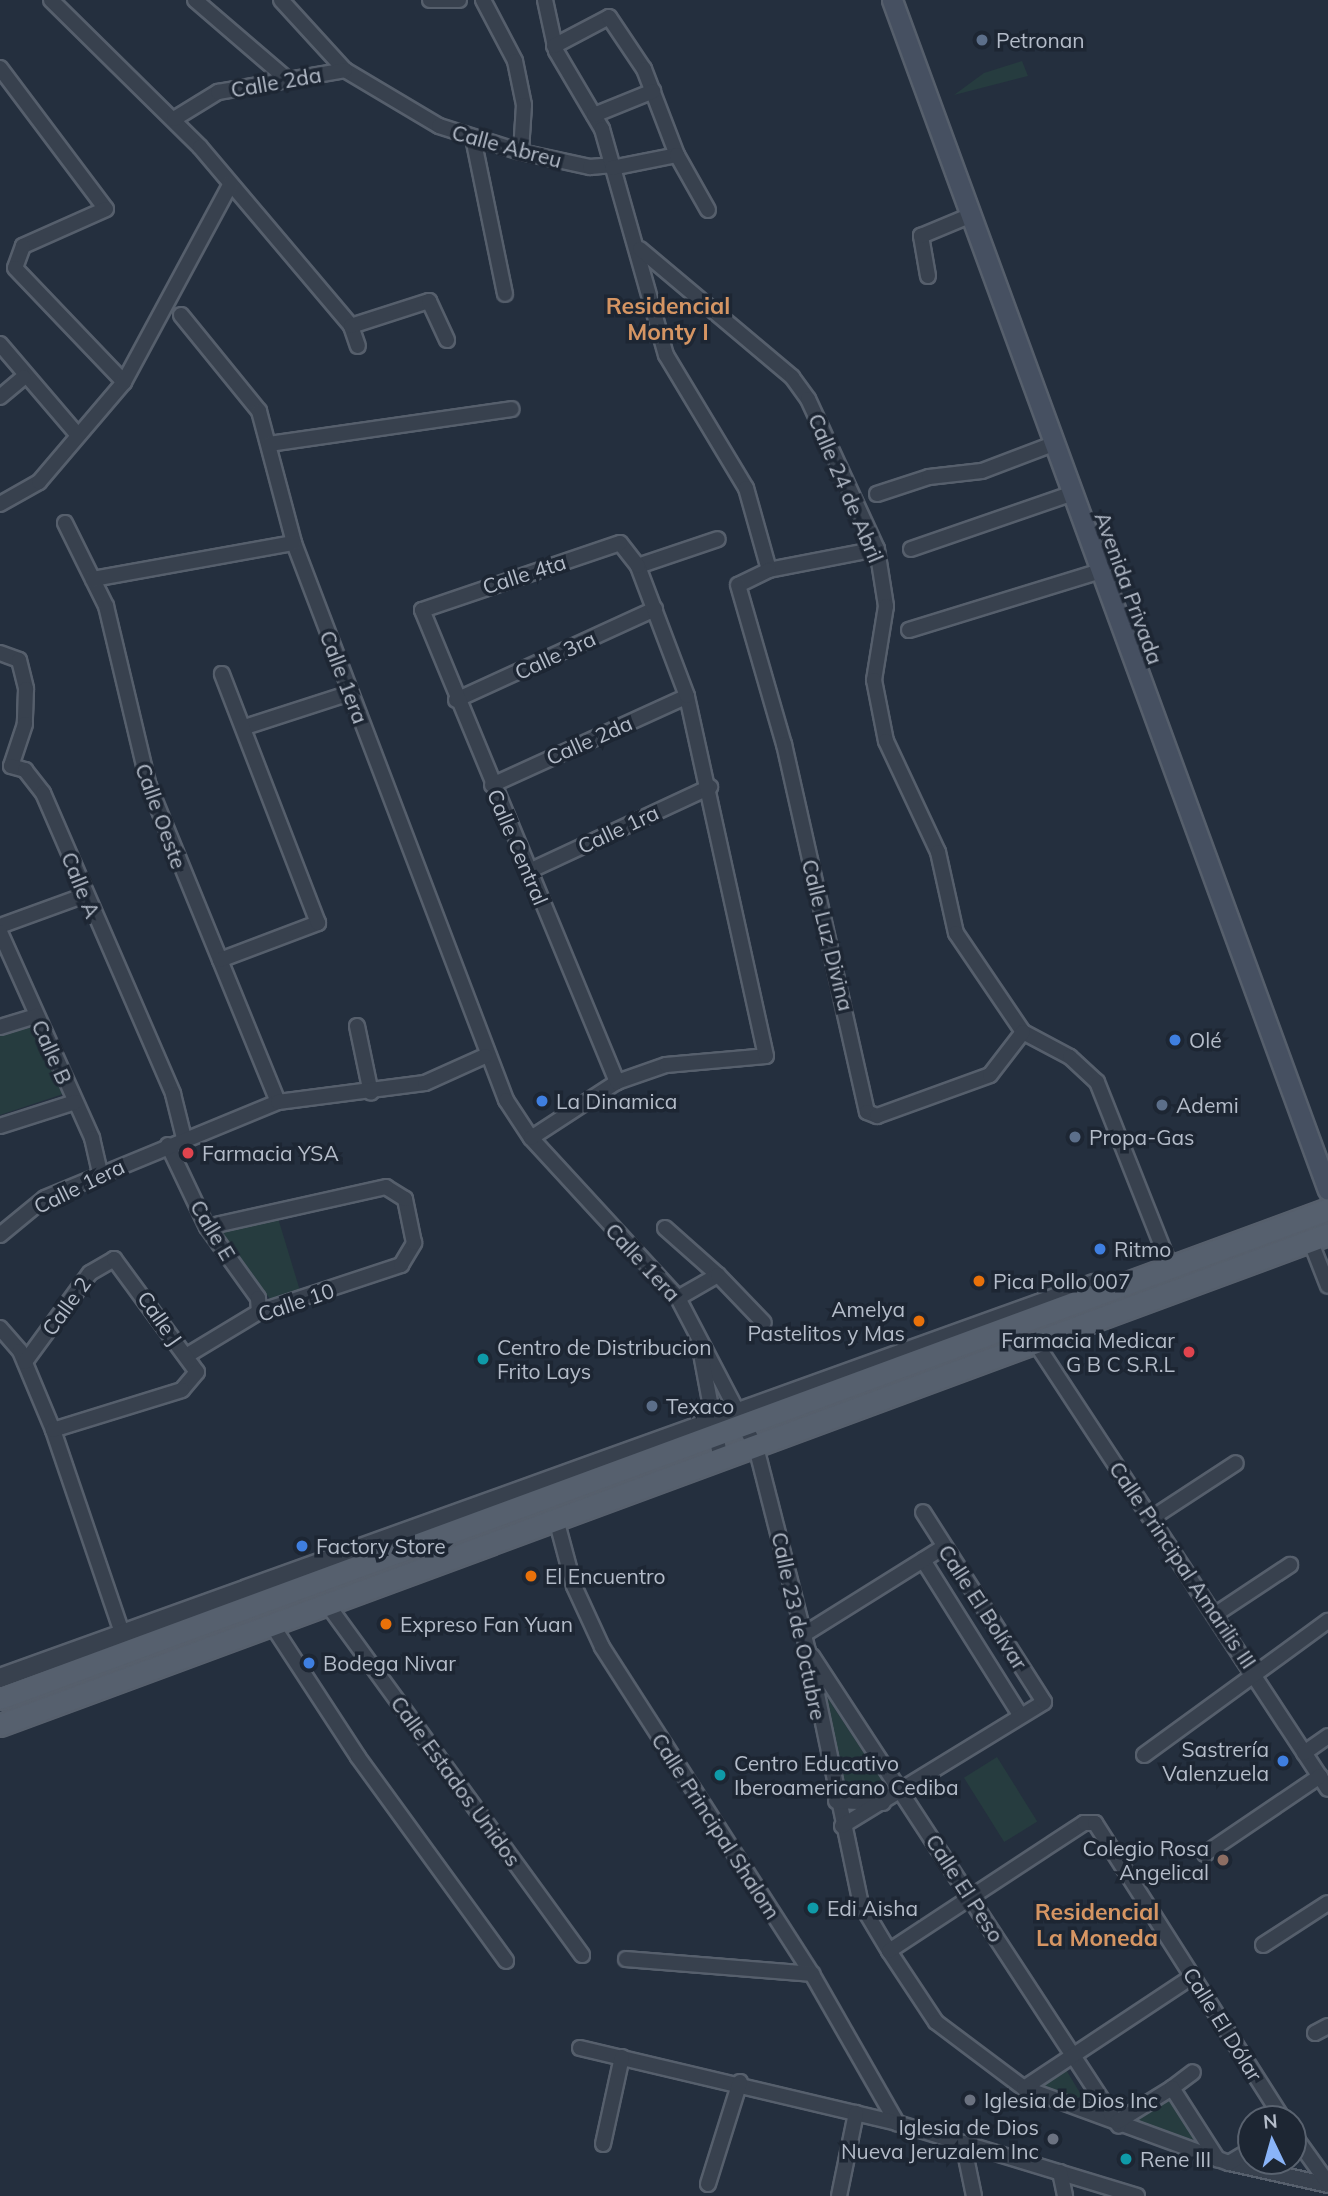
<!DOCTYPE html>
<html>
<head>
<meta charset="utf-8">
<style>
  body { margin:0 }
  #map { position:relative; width:1328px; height:2196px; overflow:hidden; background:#242f3e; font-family:Mulish,sans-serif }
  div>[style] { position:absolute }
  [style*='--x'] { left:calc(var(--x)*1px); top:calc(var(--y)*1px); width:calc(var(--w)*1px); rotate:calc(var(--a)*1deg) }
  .green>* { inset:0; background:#263c3f; transform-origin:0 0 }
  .roads { filter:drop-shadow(2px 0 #565f6c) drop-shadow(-2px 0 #565f6c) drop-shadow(0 2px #565f6c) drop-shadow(0 -2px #565f6c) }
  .minor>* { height:14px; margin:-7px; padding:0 7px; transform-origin:7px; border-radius:7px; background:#38414e }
  .tertiary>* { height:18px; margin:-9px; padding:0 9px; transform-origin:9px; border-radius:9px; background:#38414e }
  .secondary>* { height:19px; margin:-9.5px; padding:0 9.5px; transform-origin:9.5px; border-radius:9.5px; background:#465061 }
  .primary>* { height:21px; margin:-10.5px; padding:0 10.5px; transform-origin:10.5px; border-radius:10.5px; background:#56606e }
  .dots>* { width:19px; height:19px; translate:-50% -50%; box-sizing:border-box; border:4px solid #1d2633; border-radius:50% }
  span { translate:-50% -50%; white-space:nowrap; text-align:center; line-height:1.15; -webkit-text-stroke:7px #1d2633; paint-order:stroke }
  .poi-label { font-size:21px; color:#b4bcc9 }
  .left { translate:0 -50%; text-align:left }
  .right { translate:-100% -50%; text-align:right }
  .street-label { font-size:21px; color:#b4bcc9 }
  .neighbourhood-label { font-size:23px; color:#d59563; font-weight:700 }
  .north { position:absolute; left:1237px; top:2105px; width:70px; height:70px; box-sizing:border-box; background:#1d2633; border:2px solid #59626f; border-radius:50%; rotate:355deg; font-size:19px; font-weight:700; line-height:28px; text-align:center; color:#b4bcc9 }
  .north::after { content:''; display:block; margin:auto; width:24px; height:32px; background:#8ab4f8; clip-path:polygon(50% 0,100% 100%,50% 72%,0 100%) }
</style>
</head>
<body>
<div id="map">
  <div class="green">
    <div style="clip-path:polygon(1022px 61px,1028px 76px,954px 95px,984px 73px)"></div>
    <div style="clip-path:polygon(32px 1012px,66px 1093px,0 1115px,0 1021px)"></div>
    <div style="clip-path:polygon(278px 1218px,301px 1294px,274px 1304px,218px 1231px)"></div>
    <div style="clip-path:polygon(817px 1682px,883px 1782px,882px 1790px,843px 1790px)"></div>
    <div style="left:997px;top:1757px;width:76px;height:39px;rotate:58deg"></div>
    <div style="clip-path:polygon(1065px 2068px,1089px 2108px,1034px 2087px)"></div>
    <div style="clip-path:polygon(1170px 2098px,1199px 2141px,1130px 2123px)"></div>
  </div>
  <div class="roads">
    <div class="minor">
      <div style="--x:51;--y:0;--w:209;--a:44.6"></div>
      <div style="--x:200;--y:147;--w:234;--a:49.8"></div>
      <div style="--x:351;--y:326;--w:21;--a:71"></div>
      <div style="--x:195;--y:0;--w:121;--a:40.7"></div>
      <div style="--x:281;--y:0;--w:95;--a:47.6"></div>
      <div style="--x:345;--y:70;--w:109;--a:30.8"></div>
      <div style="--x:439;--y:126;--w:86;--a:17.6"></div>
      <div style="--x:521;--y:152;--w:71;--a:12.3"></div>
      <div style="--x:590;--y:167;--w:21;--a:-5"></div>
      <div style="--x:430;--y:0;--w:29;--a:0"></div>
      <div style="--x:483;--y:0;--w:69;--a:62.3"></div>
      <div style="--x:515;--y:61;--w:45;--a:78.4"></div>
      <div style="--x:524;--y:105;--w:47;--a:93.7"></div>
      <div style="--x:545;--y:0;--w:52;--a:77.8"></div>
      <div style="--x:556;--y:51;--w:91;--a:59.5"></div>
      <div style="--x:602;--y:129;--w:235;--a:74.2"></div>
      <div style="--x:666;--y:355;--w:155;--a:59"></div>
      <div style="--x:746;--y:488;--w:85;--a:74.3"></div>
      <div style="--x:554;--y:46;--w:62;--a:-27.8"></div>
      <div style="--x:609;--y:17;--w:63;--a:56.1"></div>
      <div style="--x:644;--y:69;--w:92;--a:69"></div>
      <div style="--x:677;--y:155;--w:66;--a:168.7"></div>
      <div style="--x:0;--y:68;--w:176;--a:53.1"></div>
      <div style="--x:106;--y:209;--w:91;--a:156"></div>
      <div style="--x:23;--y:246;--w:23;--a:110"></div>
      <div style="--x:15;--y:268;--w:158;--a:46.3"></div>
      <div style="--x:594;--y:115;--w:64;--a:-22.1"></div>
      <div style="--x:174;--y:119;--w:52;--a:-31.5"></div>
      <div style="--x:218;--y:92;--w:129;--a:-9.8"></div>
      <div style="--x:473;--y:138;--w:159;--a:78.4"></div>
      <div style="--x:677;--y:155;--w:63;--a:60.6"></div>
      <div style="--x:640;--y:249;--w:199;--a:40.1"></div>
      <div style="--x:792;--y:377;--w:27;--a:54"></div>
      <div style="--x:808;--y:399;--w:165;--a:65.3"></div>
      <div style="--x:877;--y:549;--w:58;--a:81"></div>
      <div style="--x:886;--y:606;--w:75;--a:99.2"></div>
      <div style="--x:874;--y:680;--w:62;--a:78.9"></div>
      <div style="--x:886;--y:741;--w:123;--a:64.9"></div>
      <div style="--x:938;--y:852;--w:83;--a:77.5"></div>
      <div style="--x:956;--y:933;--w:120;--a:55.9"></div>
      <div style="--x:1023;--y:1032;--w:53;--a:28"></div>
      <div style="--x:1070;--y:1057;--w:37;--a:43"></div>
      <div style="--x:1097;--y:1082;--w:190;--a:68.4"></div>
      <div style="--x:928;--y:276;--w:41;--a:-99.9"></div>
      <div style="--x:921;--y:236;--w:52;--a:-22.6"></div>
      <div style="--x:181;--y:315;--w:124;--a:50.9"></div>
      <div style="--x:259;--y:411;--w:137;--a:75.1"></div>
      <div style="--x:294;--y:543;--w:596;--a:69.16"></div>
      <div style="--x:506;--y:1100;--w:45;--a:56.7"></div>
      <div style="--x:531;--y:1138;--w:217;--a:47.4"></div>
      <div style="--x:678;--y:1298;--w:168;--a:62.4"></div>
      <div style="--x:756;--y:1447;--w:211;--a:75.7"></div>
      <div style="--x:808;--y:1651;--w:258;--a:78.2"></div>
      <div style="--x:861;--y:1904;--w:55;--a:59.2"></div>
      <div style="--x:889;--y:1951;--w:85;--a:56.5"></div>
      <div style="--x:936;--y:2022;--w:110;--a:36.9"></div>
      <div style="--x:1024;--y:2088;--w:218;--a:20.1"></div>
      <div style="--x:1229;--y:2163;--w:101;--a:12.5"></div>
      <div style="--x:351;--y:326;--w:82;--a:-17.8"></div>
      <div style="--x:429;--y:301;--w:43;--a:65.2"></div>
      <div style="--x:0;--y:344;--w:117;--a:49.5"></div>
      <div style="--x:0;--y:397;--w:31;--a:-40"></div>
      <div style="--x:269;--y:444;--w:245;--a:-8.2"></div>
      <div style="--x:877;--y:494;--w:55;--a:-18.1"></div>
      <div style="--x:929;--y:477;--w:53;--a:-6.5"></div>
      <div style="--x:982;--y:471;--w:76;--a:-20.8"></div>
      <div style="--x:0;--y:504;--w:45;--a:-29.4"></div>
      <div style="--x:39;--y:482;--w:131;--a:-49.6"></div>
      <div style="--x:124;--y:382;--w:224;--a:-61.7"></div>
      <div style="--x:65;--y:523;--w:93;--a:63.7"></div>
      <div style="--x:106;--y:606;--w:185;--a:76.6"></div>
      <div style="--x:149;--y:786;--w:341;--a:67.8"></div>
      <div style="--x:877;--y:549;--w:110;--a:169"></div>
      <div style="--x:769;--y:570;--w:34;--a:154"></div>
      <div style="--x:738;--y:585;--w:166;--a:73.9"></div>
      <div style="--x:784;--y:744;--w:377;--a:77.3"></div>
      <div style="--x:867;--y:1112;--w:11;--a:22"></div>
      <div style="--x:877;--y:1116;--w:120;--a:-19.9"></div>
      <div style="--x:990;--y:1075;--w:54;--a:-52.5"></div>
      <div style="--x:911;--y:549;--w:169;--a:-19"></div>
      <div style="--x:638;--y:566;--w:84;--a:-18.6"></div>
      <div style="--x:93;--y:579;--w:204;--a:-10.2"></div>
      <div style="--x:909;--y:630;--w:198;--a:-17.1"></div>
      <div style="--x:0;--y:653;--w:20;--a:20"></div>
      <div style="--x:19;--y:660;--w:30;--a:76"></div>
      <div style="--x:26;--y:689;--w:35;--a:92"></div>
      <div style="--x:25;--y:724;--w:44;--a:108.4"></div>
      <div style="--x:11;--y:766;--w:15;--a:16"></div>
      <div style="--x:25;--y:770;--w:29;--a:52"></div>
      <div style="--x:43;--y:793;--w:328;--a:66.6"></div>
      <div style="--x:173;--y:1094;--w:45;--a:76"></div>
      <div style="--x:456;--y:700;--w:219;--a:-24.6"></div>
      <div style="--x:245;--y:727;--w:110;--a:-17.9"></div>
      <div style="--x:492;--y:785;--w:214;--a:-24.5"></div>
      <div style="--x:527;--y:872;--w:202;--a:-24.9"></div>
      <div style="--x:0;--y:926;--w:90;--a:-20"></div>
      <div style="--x:0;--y:932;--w:226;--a:65.9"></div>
      <div style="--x:92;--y:1138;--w:36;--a:77"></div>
      <div style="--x:220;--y:960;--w:105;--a:-20.7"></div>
      <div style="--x:318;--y:923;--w:267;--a:-111.1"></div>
      <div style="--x:357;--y:1026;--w:68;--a:78.2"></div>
      <div style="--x:0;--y:1027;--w:38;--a:-17"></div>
      <div style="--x:0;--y:1126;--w:79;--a:-17.7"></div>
      <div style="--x:531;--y:1138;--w:103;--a:-33.1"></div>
      <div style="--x:617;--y:1082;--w:52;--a:-19.1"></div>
      <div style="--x:666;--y:1065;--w:100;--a:-5.1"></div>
      <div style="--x:766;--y:1056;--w:369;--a:-102.4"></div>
      <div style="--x:687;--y:696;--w:139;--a:-110.7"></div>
      <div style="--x:638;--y:566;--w:29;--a:-128"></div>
      <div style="--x:620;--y:543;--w:209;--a:161.3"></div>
      <div style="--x:422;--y:610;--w:511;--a:67.55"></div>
      <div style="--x:168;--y:1145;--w:91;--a:64.6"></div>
      <div style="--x:207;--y:1227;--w:87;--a:54.3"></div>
      <div style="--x:258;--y:1298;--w:14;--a:86"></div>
      <div style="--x:665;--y:1228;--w:71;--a:41.6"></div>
      <div style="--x:718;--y:1275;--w:46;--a:150.1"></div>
      <div style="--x:0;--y:1235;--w:58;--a:-39.4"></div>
      <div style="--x:45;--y:1198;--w:252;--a:-22.4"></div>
      <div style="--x:278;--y:1102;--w:148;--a:-7.4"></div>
      <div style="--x:425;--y:1083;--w:66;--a:-24.2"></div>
      <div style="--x:1310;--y:1240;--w:49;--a:68.6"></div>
      <div style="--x:718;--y:1275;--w:66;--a:46.2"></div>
      <div style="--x:0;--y:1328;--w:30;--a:49"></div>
      <div style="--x:20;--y:1351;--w:86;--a:67.3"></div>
      <div style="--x:53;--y:1430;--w:218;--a:71.2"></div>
      <div style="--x:1035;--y:1342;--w:534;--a:56.76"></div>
      <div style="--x:699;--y:1343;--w:120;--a:79.4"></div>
      <div style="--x:186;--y:1356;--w:85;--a:-31.1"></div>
      <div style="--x:259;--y:1312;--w:150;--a:-18.3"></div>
      <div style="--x:401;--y:1265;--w:26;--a:-59"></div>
      <div style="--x:414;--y:1243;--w:45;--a:-101.6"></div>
      <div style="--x:405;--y:1199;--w:22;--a:-148"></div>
      <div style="--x:386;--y:1187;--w:183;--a:167.4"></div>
      <div style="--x:25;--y:1362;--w:110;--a:-53.9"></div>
      <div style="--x:90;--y:1273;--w:28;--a:-30"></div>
      <div style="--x:114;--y:1259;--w:140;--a:53.7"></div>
      <div style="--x:197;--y:1372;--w:23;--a:130"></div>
      <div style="--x:182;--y:1390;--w:135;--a:162.8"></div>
      <div style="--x:1152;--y:1518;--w:100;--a:-33.2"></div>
      <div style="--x:556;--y:1519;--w:69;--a:75"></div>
      <div style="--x:574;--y:1586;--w:67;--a:65.3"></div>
      <div style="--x:602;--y:1647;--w:389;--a:57.3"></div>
      <div style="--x:812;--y:1974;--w:172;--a:60.3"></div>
      <div style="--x:923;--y:1560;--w:184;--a:57.9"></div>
      <div style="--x:330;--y:1608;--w:429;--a:54"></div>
      <div style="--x:1216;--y:1614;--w:89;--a:-33.5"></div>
      <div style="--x:274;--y:1628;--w:154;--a:56.9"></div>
      <div style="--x:358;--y:1757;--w:252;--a:54"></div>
      <div style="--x:803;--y:1635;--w:166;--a:-32"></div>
      <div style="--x:812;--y:1656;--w:561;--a:56.85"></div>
      <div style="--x:1304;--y:1753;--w:29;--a:-35"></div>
      <div style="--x:1144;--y:1755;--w:228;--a:-36.1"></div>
      <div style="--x:836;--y:1801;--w:47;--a:2.4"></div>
      <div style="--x:842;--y:1826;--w:237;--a:-31.5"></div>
      <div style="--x:1044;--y:1702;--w:225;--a:-122.5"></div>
      <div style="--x:1205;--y:1854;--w:139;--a:-34.1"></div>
      <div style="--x:1263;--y:1945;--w:77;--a:-32.9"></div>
      <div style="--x:889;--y:1951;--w:233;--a:-33.3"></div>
      <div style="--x:1084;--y:1823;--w:11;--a:0"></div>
      <div style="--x:1095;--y:1823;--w:351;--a:57.6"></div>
      <div style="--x:626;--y:1959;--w:187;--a:4.6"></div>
      <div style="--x:1315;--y:2033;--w:15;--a:-28"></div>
      <div style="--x:580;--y:2048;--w:326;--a:13.3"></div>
      <div style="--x:897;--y:2123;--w:251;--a:16.9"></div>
      <div style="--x:1024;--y:2088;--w:203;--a:-33.5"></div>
      <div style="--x:1172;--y:2088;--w:26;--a:-37"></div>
      <div style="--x:1117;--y:2122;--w:65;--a:-31.7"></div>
      <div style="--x:1172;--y:2088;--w:85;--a:57.4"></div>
      <div style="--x:1293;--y:2134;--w:60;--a:54.5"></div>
      <div style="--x:963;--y:2143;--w:54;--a:78.3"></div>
      <div style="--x:603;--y:2144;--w:89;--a:-77.7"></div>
      <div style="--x:1229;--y:2163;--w:26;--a:-31"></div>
      <div style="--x:1060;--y:2172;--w:25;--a:78"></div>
      <div style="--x:708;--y:2184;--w:107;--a:-72.6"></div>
      <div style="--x:839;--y:2196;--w:85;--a:-78.4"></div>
    </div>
    <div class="tertiary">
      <div style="--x:0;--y:1678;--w:1163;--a:-19.81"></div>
    </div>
    <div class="secondary">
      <div style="--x:892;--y:0;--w:1267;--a:69.88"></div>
    </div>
    <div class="primary">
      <div style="--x:0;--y:1698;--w:1415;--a:-20.21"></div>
      <div style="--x:0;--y:1725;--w:1416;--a:-20.29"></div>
    </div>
  </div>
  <div class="dots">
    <div style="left:982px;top:40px;background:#5c6f8a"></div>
    <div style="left:1175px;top:1040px;background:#3f7fe0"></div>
    <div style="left:542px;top:1101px;background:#3f7fe0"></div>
    <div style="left:1162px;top:1105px;background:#5c6f8a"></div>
    <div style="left:1075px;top:1137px;background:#5c6f8a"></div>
    <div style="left:188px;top:1153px;background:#e0444e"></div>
    <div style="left:1100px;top:1249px;background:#3f7fe0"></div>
    <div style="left:979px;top:1281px;background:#e8710a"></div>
    <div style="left:919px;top:1321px;background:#e8710a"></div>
    <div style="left:1189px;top:1352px;background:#e0444e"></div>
    <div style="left:483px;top:1359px;background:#0f9aa8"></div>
    <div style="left:652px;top:1406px;background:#5c6f8a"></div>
    <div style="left:302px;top:1546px;background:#3f7fe0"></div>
    <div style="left:531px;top:1576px;background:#e8710a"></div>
    <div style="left:386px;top:1624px;background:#e8710a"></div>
    <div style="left:309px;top:1663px;background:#3f7fe0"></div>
    <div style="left:1283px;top:1761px;background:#3f7fe0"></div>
    <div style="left:720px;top:1775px;background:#0f9aa8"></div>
    <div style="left:1223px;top:1860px;background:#8d6e63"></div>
    <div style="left:813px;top:1908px;background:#0f9aa8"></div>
    <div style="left:970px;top:2100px;background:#6b7280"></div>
    <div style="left:1053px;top:2139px;background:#6b7280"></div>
    <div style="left:1126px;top:2159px;background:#0f9aa8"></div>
  </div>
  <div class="poi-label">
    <span class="left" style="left:996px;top:40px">Petronan</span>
    <span class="left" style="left:1189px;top:1040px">Olé</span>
    <span class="left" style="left:556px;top:1101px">La Dinamica</span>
    <span class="left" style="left:1176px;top:1105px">Ademi</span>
    <span class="left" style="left:1089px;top:1137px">Propa-Gas</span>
    <span class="left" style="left:202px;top:1153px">Farmacia YSA</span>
    <span class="left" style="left:1114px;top:1249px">Ritmo</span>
    <span class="left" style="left:993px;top:1281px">Pica Pollo 007</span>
    <span class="right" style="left:905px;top:1321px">Amelya<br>Pastelitos y Mas</span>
    <span class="right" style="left:1175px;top:1352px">Farmacia Medicar<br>G B C S.R.L</span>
    <span class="left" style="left:497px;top:1359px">Centro de Distribucion<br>Frito Lays</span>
    <span class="left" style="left:666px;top:1406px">Texaco</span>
    <span class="left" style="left:316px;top:1546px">Factory Store</span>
    <span class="left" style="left:545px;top:1576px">El Encuentro</span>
    <span class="left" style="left:400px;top:1624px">Expreso Fan Yuan</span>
    <span class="left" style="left:323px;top:1663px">Bodega Nivar</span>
    <span class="right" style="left:1269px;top:1761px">Sastrería<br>Valenzuela</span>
    <span class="left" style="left:734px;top:1775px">Centro Educativo<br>Iberoamericano Cediba</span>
    <span class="right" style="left:1209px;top:1860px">Colegio Rosa<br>Angelical</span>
    <span class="left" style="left:827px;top:1908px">Edi Aisha</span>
    <span class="left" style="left:984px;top:2100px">Iglesia de Dios Inc</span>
    <span class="right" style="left:1039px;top:2139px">Iglesia de Dios<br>Nueva Jeruzalem Inc</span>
    <span class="left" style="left:1140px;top:2159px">Rene III</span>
  </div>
  <div class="street-label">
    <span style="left:276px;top:82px;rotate:-10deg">Calle 2da</span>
    <span style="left:507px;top:146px;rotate:15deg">Calle Abreu</span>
    <span style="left:846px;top:488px;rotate:67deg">Calle 24 de Abril</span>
    <span style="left:524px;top:574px;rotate:-18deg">Calle 4ta</span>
    <span style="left:1129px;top:588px;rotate:70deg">Avenida Privada</span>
    <span style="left:555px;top:655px;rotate:-25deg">Calle 3ra</span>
    <span style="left:344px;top:677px;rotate:69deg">Calle 1era</span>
    <span style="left:589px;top:740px;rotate:-24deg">Calle 2da</span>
    <span style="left:161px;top:816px;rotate:70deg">Calle Oeste</span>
    <span style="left:618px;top:829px;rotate:-25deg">Calle 1ra</span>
    <span style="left:518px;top:847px;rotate:67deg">Calle Central</span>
    <span style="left:81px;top:885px;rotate:68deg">Calle A</span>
    <span style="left:828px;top:935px;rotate:76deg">Calle Luz Divina</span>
    <span style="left:52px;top:1052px;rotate:66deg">Calle B</span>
    <span style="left:79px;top:1186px;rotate:-26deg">Calle 1era</span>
    <span style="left:213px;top:1230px;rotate:59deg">Calle E</span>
    <span style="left:643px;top:1262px;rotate:47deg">Calle 1era</span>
    <span style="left:296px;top:1302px;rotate:-19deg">Calle 10</span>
    <span style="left:66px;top:1306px;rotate:-54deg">Calle 2</span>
    <span style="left:160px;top:1318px;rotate:55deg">Calle J</span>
    <span style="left:1183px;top:1565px;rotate:56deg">Calle Principal Amarilis III</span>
    <span style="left:983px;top:1607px;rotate:57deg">Calle El Bolívar</span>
    <span style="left:799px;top:1626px;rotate:78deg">Calle 23 de Octubre</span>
    <span style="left:456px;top:1781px;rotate:54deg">Calle Estados Unidos</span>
    <span style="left:716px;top:1826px;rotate:57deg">Calle Principal Shalom</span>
    <span style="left:965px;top:1888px;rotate:57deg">Calle El Peso</span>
    <span style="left:1223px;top:2024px;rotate:58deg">Calle El Dólar</span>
  </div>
  <div class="neighbourhood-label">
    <span style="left:668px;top:319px">Residencial<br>Monty I</span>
    <span style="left:1097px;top:1925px">Residencial<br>La Moneda</span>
  </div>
  <div class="north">N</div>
</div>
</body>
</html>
